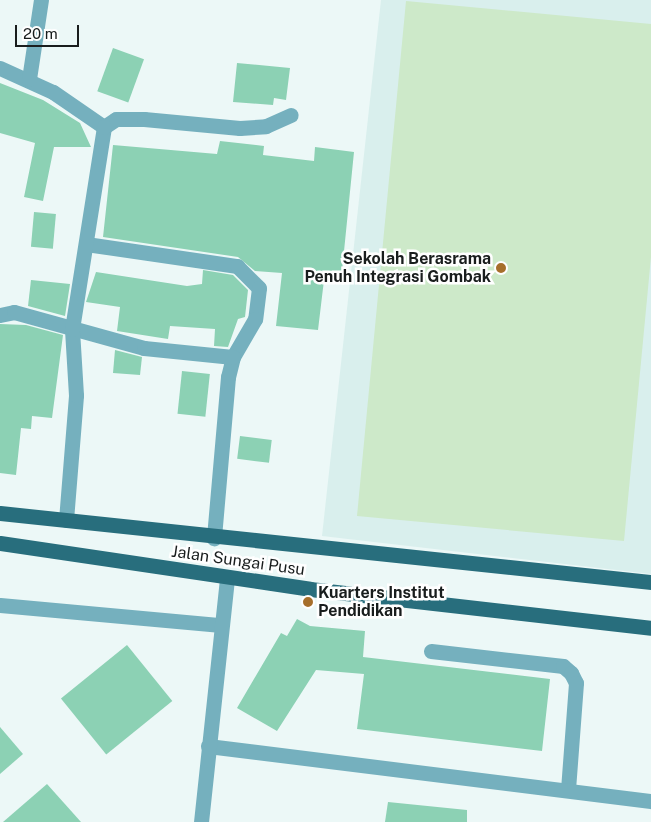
<!DOCTYPE html>
<html>
<head>
<meta charset="utf-8">
<style>
  body { margin:0 }
  #map { position:relative; width:651px; height:822px; overflow:hidden; background:#ecf8f7; font-family:"Public Sans",sans-serif }
  div>[style] { position:absolute }
  [style*='--x'] { left:calc(var(--x)*1px); top:calc(var(--y)*1px); width:calc(var(--w)*1px); rotate:calc(var(--a)*1deg) }
  .built>* { inset:0; background:#d9efed }
  .green>* { inset:0; background:#cde9c9 }
  .building>* { inset:0; background:#8cd1b4; transform-origin:0 0 }
  .minor>* { height:15px; margin:-7.5px; padding:0 7.5px; transform-origin:7.5px; border-radius:7.5px; background:#75b0be }
  .major>* { height:15px; margin:-7.5px; padding:0 7.5px; transform-origin:7.5px; border-radius:7.5px; background:#286e7d }
  .dots>* { width:14px; height:14px; translate:-50% -50%; box-sizing:border-box; border:2px solid #fff; border-radius:50% }
  span { translate:-50% -50%; white-space:nowrap; text-align:center; line-height:1.15; -webkit-text-stroke:5px #fff; paint-order:stroke }
  .poi-label { font-size:16px; color:#191d1d; font-weight:700 }
  .right { translate:-100% -50%; text-align:right }
  .left { translate:0 -50%; text-align:left }
  .street-label { font-size:16px; color:#191d1d }
  .scale { position:absolute; left:15px; top:25px; width:64px; height:22px; box-sizing:border-box; border:2px solid #191d1d; border-top:0; padding-left:6px; font-size:15px; line-height:18px; white-space:nowrap; color:#191d1d; -webkit-text-stroke:4px #fff; paint-order:stroke }
</style>
</head>
<body>
<div id="map">
  <div class="built">
    <div style="clip-path:polygon(381px 0,651px 0,651px 574px,322px 536px)"></div>
  </div>
  <div class="green">
    <div style="clip-path:polygon(406px 1px,651px 24px,651px 257px,624px 541px,357px 516px)"></div>
  </div>
  <div class="building">
    <div style="left:113px;top:48px;width:33px;height:46px;rotate:20deg"></div>
    <div style="clip-path:polygon(237px 63px,290px 68px,286px 100px,274px 98px,273px 105px,233px 102px)"></div>
    <div style="clip-path:polygon(0 83px,43px 100px,80px 123px,91px 147px,54px 147px,43px 201px,24px 197px,35px 143px,0 133px)"></div>
    <div style="clip-path:polygon(220px 141px,264px 146px,263px 155px,314px 161px,315px 147px,354px 152px,341px 281px,324px 280px,318px 330px,276px 326px,282px 273px,255px 271px,238px 257px,103px 237px,113px 145px,217px 154px)"></div>
    <div style="left:34px;top:212px;width:22px;height:35px;rotate:5deg"></div>
    <div style="clip-path:polygon(203px 270px,233px 275px,248px 290px,245px 317px,238px 319px,228px 347px,214px 346px,215px 329px,170px 326px,168px 339px,117px 331px,120px 307px,86px 302px,96px 272px,187px 286px,202px 284px)"></div>
    <div style="clip-path:polygon(31px 280px,70px 284px,65px 316px,28px 306px)"></div>
    <div style="clip-path:polygon(0 324px,26px 325px,63px 335px,52px 418px,32px 416px,31px 429px,21px 428px,16px 475px,0 473px)"></div>
    <div style="clip-path:polygon(115px 350px,142px 357px,140px 375px,113px 373px)"></div>
    <div style="left:182px;top:371px;width:28px;height:43px;rotate:6deg"></div>
    <div style="left:240px;top:436px;width:32px;height:23px;rotate:7deg"></div>
    <div style="clip-path:polygon(297px 619px,310px 626px,365px 631px,363px 657px,550px 679px,542px 751px,357px 729px,364px 674px,316px 670px,277px 731px,237px 708px,281px 633px,287px 636px)"></div>
    <div style="left:127px;top:645px;width:72px;height:85px;rotate:51deg"></div>
    <div style="clip-path:polygon(0 727px,23px 754px,0 774px)"></div>
    <div style="clip-path:polygon(47px 784px,81px 822px,3px 822px)"></div>
    <div style="clip-path:polygon(388px 802px,467px 810px,467px 822px,385px 822px)"></div>
  </div>
  <div class="minor">
    <div style="--x:0;--y:68;--w:58;--a:24.4"></div>
    <div style="--x:53;--y:92;--w:62;--a:34.5"></div>
    <div style="--x:29;--y:79;--w:80;--a:-81.4"></div>
    <div style="--x:86;--y:244;--w:153;--a:8.3"></div>
    <div style="--x:237;--y:266;--w:31;--a:45"></div>
    <div style="--x:259;--y:288;--w:31;--a:97"></div>
    <div style="--x:255;--y:319;--w:44;--a:120.1"></div>
    <div style="--x:233;--y:357;--w:21;--a:104"></div>
    <div style="--x:228;--y:377;--w:162;--a:95"></div>
    <div style="--x:0;--y:315;--w:14;--a:-12"></div>
    <div style="--x:14;--y:312;--w:135;--a:15.5"></div>
    <div style="--x:144;--y:348;--w:89;--a:5.8"></div>
    <div style="--x:66;--y:520;--w:125;--a:-85.4"></div>
    <div style="--x:76;--y:395;--w:66;--a:-93.5"></div>
    <div style="--x:72;--y:329;--w:205;--a:-81"></div>
    <div style="--x:104;--y:127;--w:14;--a:-34"></div>
    <div style="--x:116;--y:119;--w:28;--a:0"></div>
    <div style="--x:144;--y:119;--w:96;--a:5.4"></div>
    <div style="--x:240;--y:128;--w:26;--a:-4"></div>
    <div style="--x:266;--y:126;--w:27;--a:-24"></div>
    <div style="--x:0;--y:605;--w:222;--a:5.2"></div>
    <div style="--x:431;--y:651;--w:133;--a:6.5"></div>
    <div style="--x:563;--y:666;--w:11;--a:41"></div>
    <div style="--x:571;--y:673;--w:11;--a:63"></div>
    <div style="--x:576;--y:683;--w:107;--a:94.3"></div>
    <div style="--x:208;--y:746;--w:446;--a:7.1"></div>
    <div style="--x:201;--y:822;--w:246;--a:-83.9"></div>
  </div>
  <div class="major">
    <div style="--x:0;--y:513;--w:655;--a:6.05"></div>
    <div style="--x:0;--y:543;--w:313;--a:8.4"></div>
    <div style="--x:310;--y:589;--w:343;--a:6.5"></div>
  </div>
  <div class="dots">
    <div style="left:501px;top:268px;background:#a66f2b"></div>
    <div style="left:308px;top:602px;background:#a66f2b"></div>
  </div>
  <div class="poi-label">
    <span class="right" style="left:491px;top:268px">Sekolah Berasrama<br>Penuh Integrasi Gombak</span>
    <span class="left" style="left:318px;top:602px">Kuarters Institut<br>Pendidikan</span>
  </div>
  <div class="street-label">
    <span style="left:238px;top:561px;rotate:8deg">Jalan Sungai Pusu</span>
  </div>
  <div class="scale">20 m</div>
</div>
</body>
</html>
